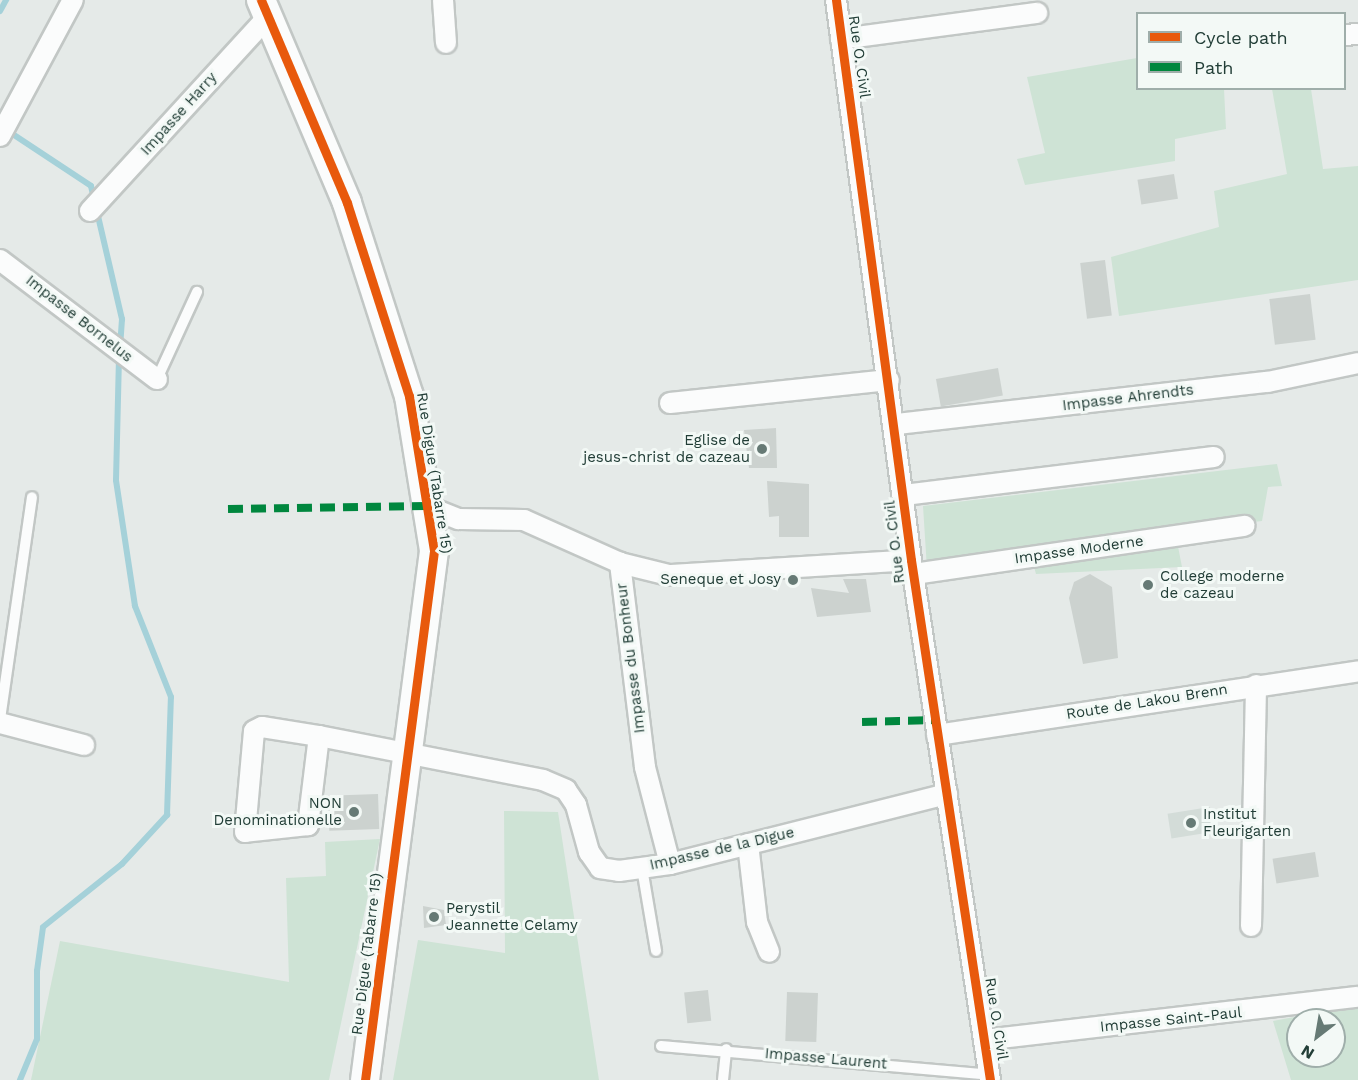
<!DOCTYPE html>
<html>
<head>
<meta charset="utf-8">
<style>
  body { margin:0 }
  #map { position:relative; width:1358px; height:1080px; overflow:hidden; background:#e5eae8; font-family:"Work Sans",sans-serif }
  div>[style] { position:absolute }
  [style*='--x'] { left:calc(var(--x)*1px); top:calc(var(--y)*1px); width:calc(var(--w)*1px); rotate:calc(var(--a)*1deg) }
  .built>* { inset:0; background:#d3dcd8; transform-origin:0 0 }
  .green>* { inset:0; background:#cee3d5 }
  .stream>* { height:6px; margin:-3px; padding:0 3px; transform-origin:3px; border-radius:3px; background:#a5d1d9 }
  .building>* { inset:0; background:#ccd2cf; transform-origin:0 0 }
  .roads { filter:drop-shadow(2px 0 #c2c7c5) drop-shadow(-2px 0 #c2c7c5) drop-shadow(0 2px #c2c7c5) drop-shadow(0 -2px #c2c7c5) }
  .lane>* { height:10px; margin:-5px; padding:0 5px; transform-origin:5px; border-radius:5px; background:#fbfcfc }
  .street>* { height:20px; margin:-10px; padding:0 10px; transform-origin:10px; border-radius:10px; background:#fbfcfc }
  .secondary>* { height:28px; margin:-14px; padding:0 14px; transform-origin:14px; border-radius:14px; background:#fbfcfc }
  .quiet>* { height:8px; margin-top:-4px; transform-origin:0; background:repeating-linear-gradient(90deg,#00873e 0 15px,transparent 0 23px) }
  .cycleway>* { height:9px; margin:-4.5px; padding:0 4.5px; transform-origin:4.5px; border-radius:4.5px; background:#e8590c }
  .dots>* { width:16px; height:16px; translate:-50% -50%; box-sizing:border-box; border:3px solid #f3f9f6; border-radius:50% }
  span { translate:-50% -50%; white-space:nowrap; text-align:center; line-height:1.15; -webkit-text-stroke:6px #f3f9f6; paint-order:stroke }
  .street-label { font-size:15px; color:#223e37 }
  .poi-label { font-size:15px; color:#223e37 }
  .right { translate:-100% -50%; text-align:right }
  .left { translate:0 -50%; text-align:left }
  .legend { position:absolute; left:1136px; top:12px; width:210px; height:78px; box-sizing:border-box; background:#f3f9f6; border:2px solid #9faeaa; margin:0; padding:8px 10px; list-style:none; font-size:18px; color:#223e37 }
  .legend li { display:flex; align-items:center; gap:12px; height:30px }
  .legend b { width:30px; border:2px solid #9faeaa }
  .north { position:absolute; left:1286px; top:1008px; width:60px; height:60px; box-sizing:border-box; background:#f3f9f6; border:2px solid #9faeaa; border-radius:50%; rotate:211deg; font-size:16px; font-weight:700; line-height:24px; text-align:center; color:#223e37 }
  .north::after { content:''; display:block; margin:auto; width:21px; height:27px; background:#667a75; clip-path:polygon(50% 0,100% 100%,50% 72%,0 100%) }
</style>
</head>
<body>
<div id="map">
  <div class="built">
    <div style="left:1210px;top:807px;width:25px;height:43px;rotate:81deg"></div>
  </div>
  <div class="green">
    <div style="clip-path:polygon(1137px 58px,1138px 88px,1224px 89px,1226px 129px,1175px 139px,1175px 161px,1025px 185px,1017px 159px,1045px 153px,1027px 77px)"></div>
    <div style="clip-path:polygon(1272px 89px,1311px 89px,1323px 169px,1358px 166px,1358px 280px,1119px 316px,1111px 257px,1219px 227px,1214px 191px,1287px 174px)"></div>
    <div style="clip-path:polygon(1277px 464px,1282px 486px,1268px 487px,1262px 521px,1175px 531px,1182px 567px,1036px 574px,1032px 560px,927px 569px,923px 506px)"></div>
    <div style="clip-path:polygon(504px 811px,558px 812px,599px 1080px,393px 1080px,418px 940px,505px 953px)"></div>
    <div style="clip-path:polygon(380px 839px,329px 1080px,31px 1080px,60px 941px,289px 982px,286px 878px,326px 876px,325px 842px)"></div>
    <div style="clip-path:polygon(evenodd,1358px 1005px,1358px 1080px,1291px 1080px,1273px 1021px,1358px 1005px,1298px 1020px,1334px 1020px,1334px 1056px,1298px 1056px,1298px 1020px)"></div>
  </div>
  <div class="stream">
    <div style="--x:0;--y:11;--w:13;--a:-61"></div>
    <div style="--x:5;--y:129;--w:103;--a:33.5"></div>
    <div style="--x:91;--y:186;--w:137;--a:76.9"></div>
    <div style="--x:122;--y:319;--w:27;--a:94"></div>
    <div style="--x:20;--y:1080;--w:44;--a:-67.5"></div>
    <div style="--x:37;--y:1039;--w:68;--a:-90"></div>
    <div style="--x:37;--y:971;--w:44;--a:-82.2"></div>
    <div style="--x:43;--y:927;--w:101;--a:-38.6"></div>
    <div style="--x:122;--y:864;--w:67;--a:-47.4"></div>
    <div style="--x:167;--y:815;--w:118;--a:-88.1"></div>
    <div style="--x:171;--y:697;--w:98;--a:-111.6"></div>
    <div style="--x:135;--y:606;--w:127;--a:-98.6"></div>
    <div style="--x:116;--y:480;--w:124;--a:-88.6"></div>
  </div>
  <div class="building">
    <div style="left:1174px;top:174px;width:25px;height:37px;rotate:81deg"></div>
    <div style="left:1105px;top:260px;width:56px;height:25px;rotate:83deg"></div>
    <div style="left:1310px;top:294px;width:46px;height:41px;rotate:83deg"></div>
    <div style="left:998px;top:368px;width:28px;height:63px;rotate:80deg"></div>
    <div style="clip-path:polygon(776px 428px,777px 468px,749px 468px,744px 430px)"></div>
    <div style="clip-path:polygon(767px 481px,809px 484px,809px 537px,779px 537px,779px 516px,769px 517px)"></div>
    <div style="clip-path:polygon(1090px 574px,1112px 587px,1118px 658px,1083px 664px,1069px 598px,1074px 582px)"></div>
    <div style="clip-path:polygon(843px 579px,866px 579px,871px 612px,817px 617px,811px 588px,849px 593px)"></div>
    <div style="left:378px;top:794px;width:35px;height:50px;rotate:88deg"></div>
    <div style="left:1315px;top:852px;width:25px;height:43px;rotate:81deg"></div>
    <div style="clip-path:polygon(423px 906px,444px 910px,446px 925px,424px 928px)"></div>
    <div style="left:708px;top:990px;width:31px;height:24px;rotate:84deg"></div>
    <div style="left:787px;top:992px;width:31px;height:49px;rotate:2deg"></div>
  </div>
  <div class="roads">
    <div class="lane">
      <div style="--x:157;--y:379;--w:96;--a:-65.3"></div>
      <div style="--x:0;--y:719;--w:224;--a:-81.8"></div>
      <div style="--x:642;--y:868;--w:84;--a:80.4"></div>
      <div style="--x:661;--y:1046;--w:330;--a:5"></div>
      <div style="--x:723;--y:1080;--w:31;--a:-84"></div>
    </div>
    <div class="street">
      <div style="--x:443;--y:0;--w:43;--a:86"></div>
      <div style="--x:836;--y:0;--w:565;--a:82.37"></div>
      <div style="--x:911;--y:560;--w:526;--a:81.36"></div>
      <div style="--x:1344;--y:35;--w:14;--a:-4"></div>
      <div style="--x:841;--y:39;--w:198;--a:-7.6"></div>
      <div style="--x:0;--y:136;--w:154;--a:-61.8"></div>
      <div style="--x:90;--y:211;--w:263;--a:-47.5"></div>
      <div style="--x:0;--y:260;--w:197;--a:37.2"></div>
      <div style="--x:670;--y:403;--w:220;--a:-6"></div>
      <div style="--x:897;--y:424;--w:373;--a:-6.5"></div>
      <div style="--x:1268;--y:382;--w:92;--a:-11.9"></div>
      <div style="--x:904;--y:495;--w:312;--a:-7"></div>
      <div style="--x:426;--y:506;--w:35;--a:22"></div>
      <div style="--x:459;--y:519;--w:65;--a:0.9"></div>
      <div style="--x:524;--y:520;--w:105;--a:24.1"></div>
      <div style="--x:914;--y:574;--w:334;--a:-8.3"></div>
      <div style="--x:0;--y:723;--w:87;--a:14.7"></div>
      <div style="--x:937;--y:735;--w:426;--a:-8.6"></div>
      <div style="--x:319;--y:736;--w:90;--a:97"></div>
      <div style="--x:308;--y:825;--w:63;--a:173.7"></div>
      <div style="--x:245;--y:832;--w:101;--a:-84.9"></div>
      <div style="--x:254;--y:731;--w:9;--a:-27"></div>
      <div style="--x:262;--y:727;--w:58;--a:9"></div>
      <div style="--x:319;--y:736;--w:228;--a:11.1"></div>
      <div style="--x:543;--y:780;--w:25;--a:23"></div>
      <div style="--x:566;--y:790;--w:18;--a:56"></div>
      <div style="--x:576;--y:805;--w:49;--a:74.5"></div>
      <div style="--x:589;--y:852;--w:19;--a:55"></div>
      <div style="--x:600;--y:868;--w:19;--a:9"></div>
      <div style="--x:619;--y:871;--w:51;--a:-7.8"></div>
      <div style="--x:670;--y:864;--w:286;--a:-14.2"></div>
      <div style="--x:748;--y:844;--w:79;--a:83.4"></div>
      <div style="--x:757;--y:922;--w:32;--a:68"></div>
      <div style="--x:670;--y:864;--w:100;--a:-104.5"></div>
      <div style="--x:645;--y:767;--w:206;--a:-97"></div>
      <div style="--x:620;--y:563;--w:50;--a:13.8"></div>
      <div style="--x:669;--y:575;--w:242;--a:-3.5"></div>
      <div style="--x:1251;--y:926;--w:241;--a:-88.8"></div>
      <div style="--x:984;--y:1040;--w:376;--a:-6.6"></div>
    </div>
    <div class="secondary">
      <div style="--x:261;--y:0;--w:220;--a:67"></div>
      <div style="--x:347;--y:203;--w:203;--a:72.2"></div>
      <div style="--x:409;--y:396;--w:157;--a:80.8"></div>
      <div style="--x:434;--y:551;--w:533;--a:97.43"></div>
    </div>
  </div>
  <div class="quiet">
    <div style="--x:228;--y:509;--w:198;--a:-0.9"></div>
    <div style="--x:862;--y:722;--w:73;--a:-1.6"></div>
  </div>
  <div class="cycleway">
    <div style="--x:261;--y:0;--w:220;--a:67"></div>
    <div style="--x:347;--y:203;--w:203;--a:72.2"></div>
    <div style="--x:409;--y:396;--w:157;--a:80.8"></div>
    <div style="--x:434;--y:551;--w:533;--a:97.43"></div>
    <div style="--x:836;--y:0;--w:565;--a:82.37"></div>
    <div style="--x:911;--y:560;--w:526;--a:81.36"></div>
  </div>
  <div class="dots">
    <div style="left:762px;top:449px;background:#667a75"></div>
    <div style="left:793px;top:580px;background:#667a75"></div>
    <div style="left:1148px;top:585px;background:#667a75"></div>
    <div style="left:354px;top:812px;background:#667a75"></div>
    <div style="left:1191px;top:823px;background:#667a75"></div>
    <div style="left:434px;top:917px;background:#667a75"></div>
  </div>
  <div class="street-label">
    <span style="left:859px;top:57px;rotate:82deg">Rue O. Civil</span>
    <span style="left:179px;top:114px;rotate:-48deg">Impasse Harry</span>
    <span style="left:79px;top:319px;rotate:38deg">Impasse Bornelus</span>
    <span style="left:1128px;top:398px;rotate:-7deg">Impasse Ahrendts</span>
    <span style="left:434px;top:473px;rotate:81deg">Rue Digue (Tabarre 15)</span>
    <span style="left:895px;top:542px;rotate:-97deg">Rue O. Civil</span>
    <span style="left:1079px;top:550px;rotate:-8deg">Impasse Moderne</span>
    <span style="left:631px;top:658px;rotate:-97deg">Impasse du Bonheur</span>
    <span style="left:1147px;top:702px;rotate:-9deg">Route de Lakou Brenn</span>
    <span style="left:722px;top:849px;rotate:-13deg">Impasse de la Digue</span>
    <span style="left:367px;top:954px;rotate:-83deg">Rue Digue (Tabarre 15)</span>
    <span style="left:996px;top:1019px;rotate:81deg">Rue O. Civil</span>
    <span style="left:1171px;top:1020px;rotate:-6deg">Impasse Saint-Paul</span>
    <span style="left:826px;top:1059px;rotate:5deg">Impasse Laurent</span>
  </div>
  <div class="poi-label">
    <span class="right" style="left:750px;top:449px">Eglise de<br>jesus-christ de cazeau</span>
    <span class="left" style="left:1160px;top:585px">College moderne<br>de cazeau</span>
    <span class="right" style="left:781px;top:580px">Seneque et Josy</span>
    <span class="right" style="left:342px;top:812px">NON<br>Denominationelle</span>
    <span class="left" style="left:1203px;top:823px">Institut<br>Fleurigarten</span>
    <span class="left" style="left:446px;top:917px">Perystil<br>Jeannette Celamy</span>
  </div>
  <ul class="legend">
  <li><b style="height:8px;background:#e8590c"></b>Cycle path</li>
  <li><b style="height:8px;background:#00873e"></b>Path</li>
  </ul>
  <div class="north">N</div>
</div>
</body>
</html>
